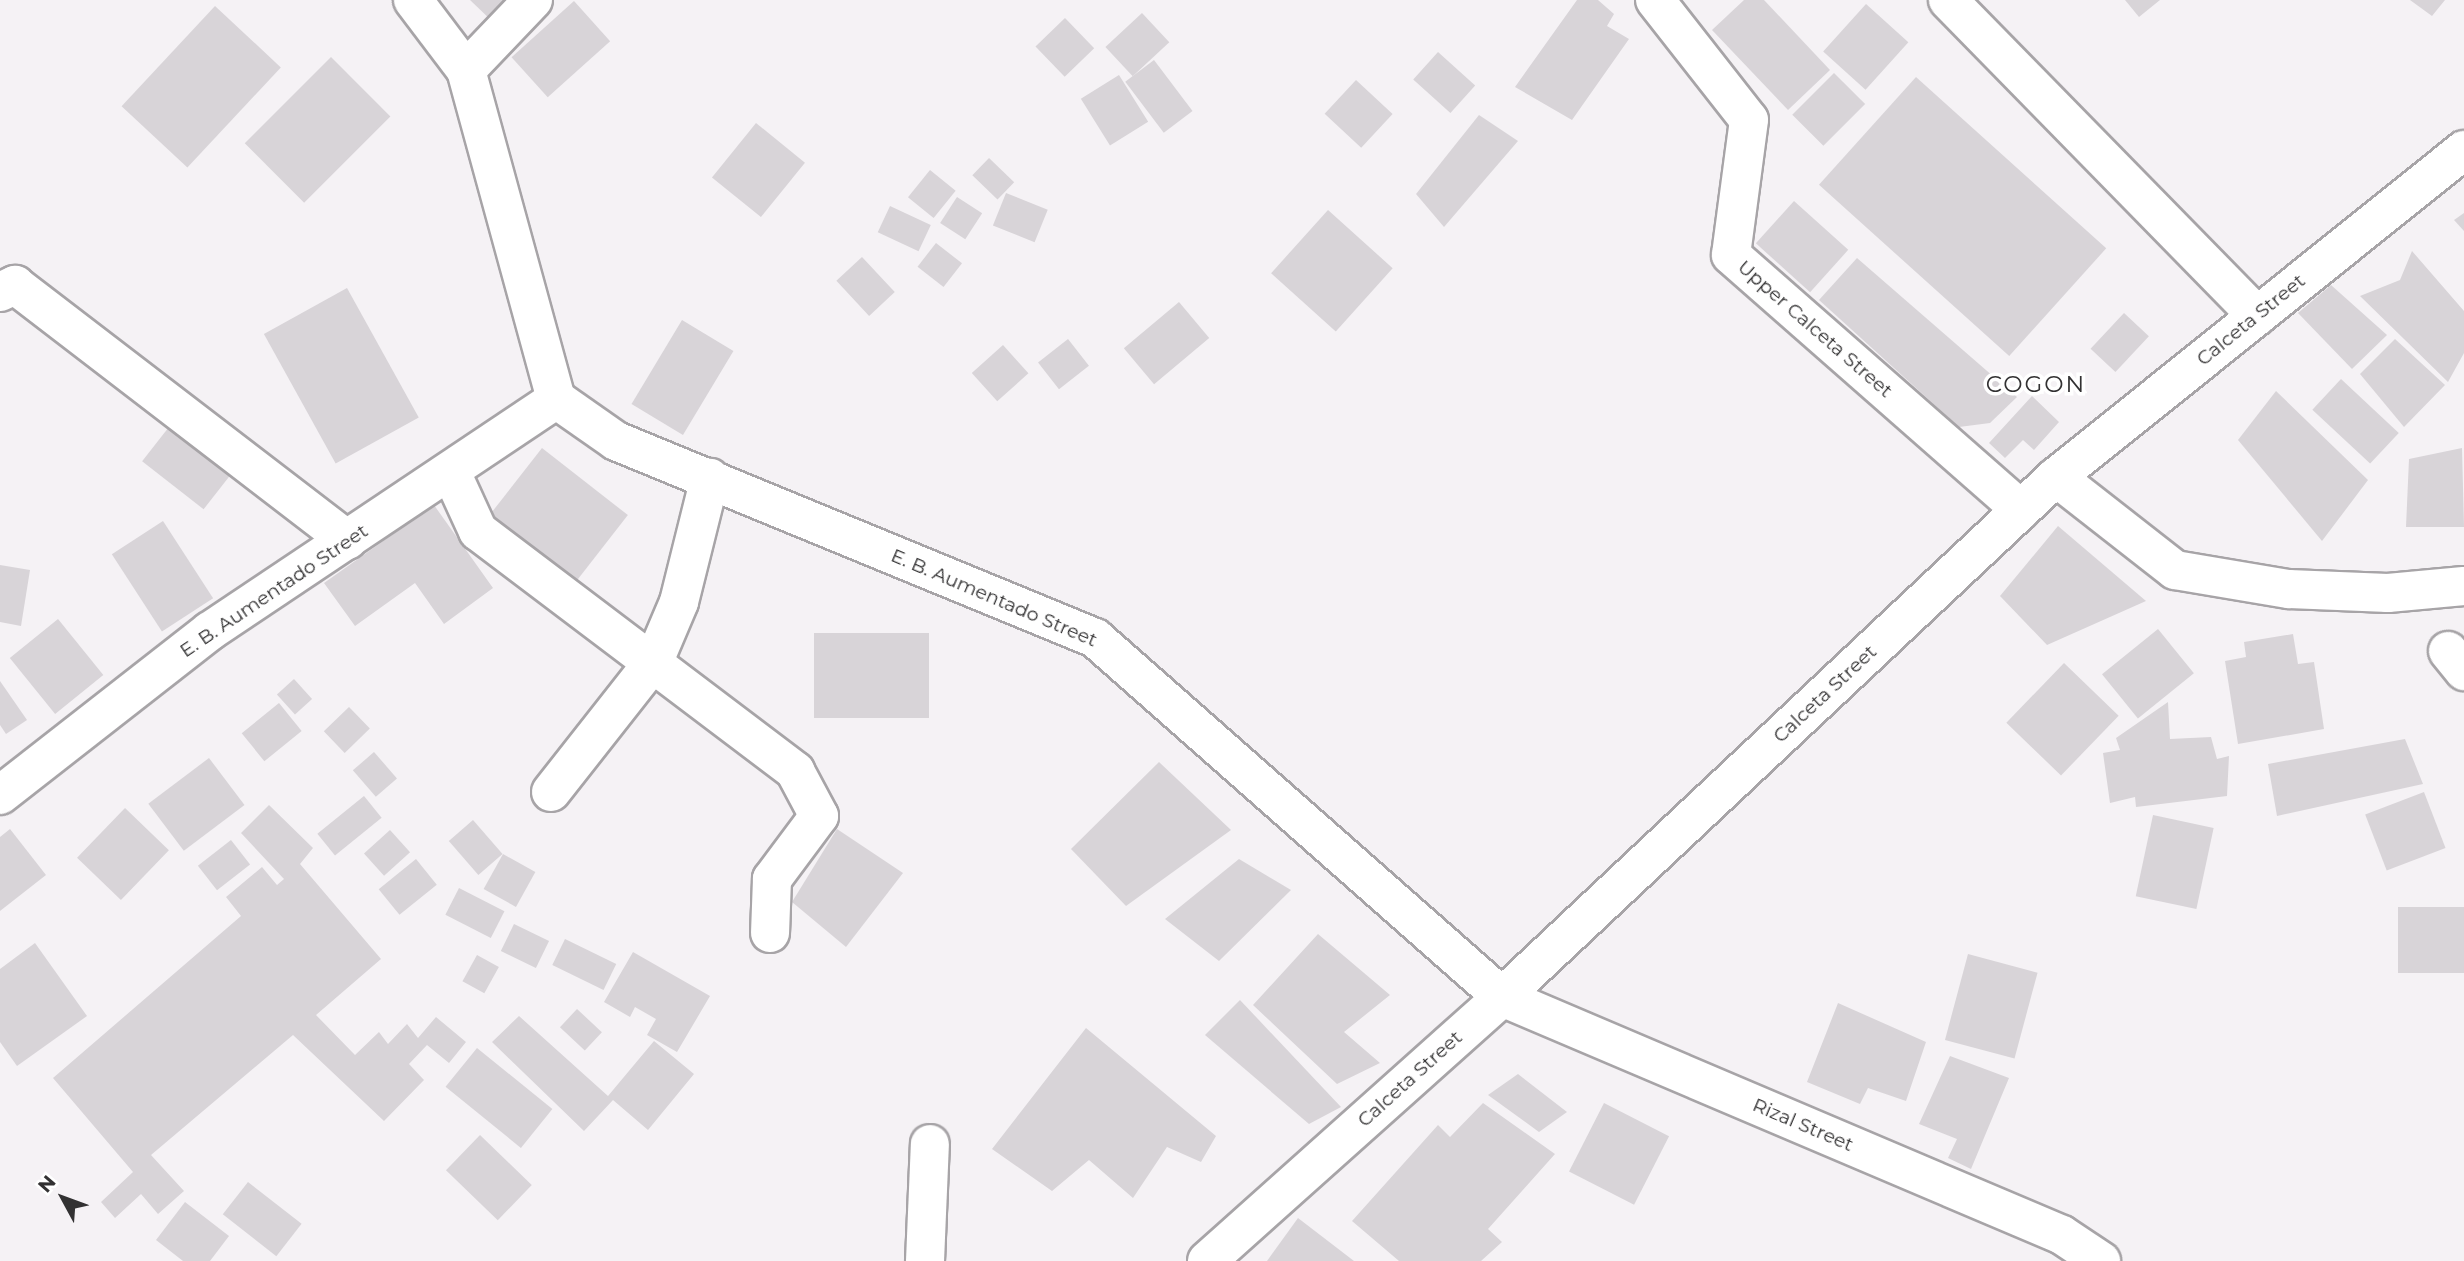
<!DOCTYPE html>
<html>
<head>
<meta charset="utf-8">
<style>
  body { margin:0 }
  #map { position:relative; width:2464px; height:1261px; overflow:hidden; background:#f5f2f5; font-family:Montserrat,sans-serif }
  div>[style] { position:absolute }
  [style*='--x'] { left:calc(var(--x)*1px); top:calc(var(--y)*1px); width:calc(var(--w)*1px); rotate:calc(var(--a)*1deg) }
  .building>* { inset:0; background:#d8d4d8; transform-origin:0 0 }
  .roads { filter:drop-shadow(2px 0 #a7a4a7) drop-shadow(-2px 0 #a7a4a7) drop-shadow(0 2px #a7a4a7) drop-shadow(0 -2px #a7a4a7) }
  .minor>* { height:38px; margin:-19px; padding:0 19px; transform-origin:19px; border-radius:19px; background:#fff }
  .major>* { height:38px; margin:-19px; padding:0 19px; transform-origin:19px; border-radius:19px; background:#fff }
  span { translate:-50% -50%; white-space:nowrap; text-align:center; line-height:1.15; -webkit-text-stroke:7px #fff; paint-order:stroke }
  .street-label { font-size:19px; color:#323132 }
  .quarter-label { font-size:23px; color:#323132; letter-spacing:2px }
  .north { position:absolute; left:28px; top:1163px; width:70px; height:70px; -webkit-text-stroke:5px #fff; paint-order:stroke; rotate:311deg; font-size:19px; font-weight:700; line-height:28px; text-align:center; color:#323132 }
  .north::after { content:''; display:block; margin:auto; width:24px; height:32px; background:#323132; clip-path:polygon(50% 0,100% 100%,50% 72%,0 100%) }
</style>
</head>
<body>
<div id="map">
  <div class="building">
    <div style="clip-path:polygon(470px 0,516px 0,494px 23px)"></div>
    <div style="clip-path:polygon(1577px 0,1598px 0,1614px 14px,1607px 26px,1629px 39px,1572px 120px,1515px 87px)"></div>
    <div style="clip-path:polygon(1744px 0,1764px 0,1830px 70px,1788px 110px,1712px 30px)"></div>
    <div style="clip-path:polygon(2125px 0,2160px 0,2139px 17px)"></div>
    <div style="clip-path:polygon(2410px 0,2445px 0,2432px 16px)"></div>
    <div style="left:574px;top:1px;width:54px;height:84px;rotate:48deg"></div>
    <div style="left:1866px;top:4px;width:57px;height:64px;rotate:42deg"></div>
    <div style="left:215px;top:6px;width:90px;height:137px;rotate:43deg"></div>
    <div style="left:1142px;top:13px;width:40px;height:50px;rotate:47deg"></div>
    <div style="left:1065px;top:18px;width:42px;height:41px;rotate:46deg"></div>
    <div style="left:1438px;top:52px;width:50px;height:37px;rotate:42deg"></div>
    <div style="left:331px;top:57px;width:84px;height:122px;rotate:45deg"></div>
    <div style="left:1154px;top:60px;width:64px;height:36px;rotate:53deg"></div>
    <div style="left:1834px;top:73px;width:44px;height:59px;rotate:45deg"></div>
    <div style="left:1119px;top:75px;width:55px;height:45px;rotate:58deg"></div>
    <div style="left:1916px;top:77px;width:256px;height:145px;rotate:42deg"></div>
    <div style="left:1356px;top:80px;width:50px;height:46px;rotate:43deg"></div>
    <div style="clip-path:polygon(1479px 115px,1518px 141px,1444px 227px,1416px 194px)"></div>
    <div style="left:756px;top:123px;width:63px;height:70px;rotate:39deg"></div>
    <div style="left:989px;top:158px;width:35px;height:24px;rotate:44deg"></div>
    <div style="left:930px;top:170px;width:33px;height:35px;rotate:39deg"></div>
    <div style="left:1006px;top:193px;width:45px;height:35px;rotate:22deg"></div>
    <div style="left:957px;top:197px;width:30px;height:31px;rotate:33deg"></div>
    <div style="left:1794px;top:201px;width:73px;height:57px;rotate:42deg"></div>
    <div style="left:890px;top:206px;width:45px;height:29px;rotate:25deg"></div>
    <div style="left:1328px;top:210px;width:87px;height:85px;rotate:42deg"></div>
    <div style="clip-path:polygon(2464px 213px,2464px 231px,2454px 220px)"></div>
    <div style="left:936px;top:243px;width:33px;height:30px;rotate:38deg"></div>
    <div style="clip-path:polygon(2412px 251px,2464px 311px,2464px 353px,2448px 382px,2360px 296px,2400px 280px)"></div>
    <div style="left:862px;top:257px;width:48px;height:35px;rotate:47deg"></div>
    <div style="clip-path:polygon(1857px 258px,2017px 397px,1990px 423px,1959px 427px,1819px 300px)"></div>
    <div style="clip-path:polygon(2331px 285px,2387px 335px,2352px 369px,2298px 313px)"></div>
    <div style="left:347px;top:288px;width:148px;height:95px;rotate:61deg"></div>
    <div style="left:1179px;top:302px;width:47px;height:72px;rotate:50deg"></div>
    <div style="left:2124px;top:313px;width:34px;height:49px;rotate:43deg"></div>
    <div style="left:682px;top:320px;width:60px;height:98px;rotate:31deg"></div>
    <div style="left:1068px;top:339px;width:34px;height:38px;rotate:52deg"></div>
    <div style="clip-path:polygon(2395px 339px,2445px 385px,2404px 427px,2360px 374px)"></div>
    <div style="left:1003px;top:345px;width:38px;height:42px;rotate:48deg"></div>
    <div style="left:2341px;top:379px;width:79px;height:42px;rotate:43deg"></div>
    <div style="clip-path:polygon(2276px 391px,2368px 480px,2322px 541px,2238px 440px)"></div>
    <div style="clip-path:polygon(2032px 396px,2059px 422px,2034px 450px,2023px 440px,2005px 458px,1989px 443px)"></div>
    <div style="left:176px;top:418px;width:78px;height:55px;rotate:38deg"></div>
    <div style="left:542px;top:448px;width:109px;height:87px;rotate:38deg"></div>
    <div style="clip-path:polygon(2462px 448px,2464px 527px,2406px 527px,2409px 459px)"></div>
    <div style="clip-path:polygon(434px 505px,493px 588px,444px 624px,415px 583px,355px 626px,324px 583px)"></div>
    <div style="left:163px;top:521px;width:92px;height:61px;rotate:57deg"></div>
    <div style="clip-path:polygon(2058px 526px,2146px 601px,2047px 645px,2000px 596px)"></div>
    <div style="clip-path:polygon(0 565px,30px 570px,21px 626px,0 622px)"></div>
    <div style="left:58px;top:619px;width:72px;height:62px;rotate:51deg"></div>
    <div style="left:2158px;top:629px;width:57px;height:72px;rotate:51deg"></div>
    <div style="left:814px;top:633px;width:115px;height:85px"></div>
    <div style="clip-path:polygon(2293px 634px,2298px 664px,2314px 662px,2324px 729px,2238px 744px,2225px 661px,2246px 657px,2244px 642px)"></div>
    <div style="left:2064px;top:663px;width:76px;height:83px;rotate:44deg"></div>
    <div style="left:294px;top:679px;width:27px;height:23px;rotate:48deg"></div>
    <div style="clip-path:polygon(0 681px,27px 720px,6px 734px,0 725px)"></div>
    <div style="clip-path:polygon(2168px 702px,2170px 739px,2211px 737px,2217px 759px,2229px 756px,2227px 796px,2136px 807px,2135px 797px,2110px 803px,2103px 753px,2120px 750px,2116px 738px)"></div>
    <div style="left:279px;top:703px;width:36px;height:48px;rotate:51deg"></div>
    <div style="left:349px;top:707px;width:30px;height:35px;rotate:46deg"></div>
    <div style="clip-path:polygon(2405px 739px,2423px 784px,2277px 816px,2268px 764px)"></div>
    <div style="left:374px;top:752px;width:35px;height:28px;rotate:49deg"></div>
    <div style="left:209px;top:758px;width:59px;height:76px;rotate:53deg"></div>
    <div style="clip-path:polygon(1159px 762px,1231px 830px,1126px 906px,1071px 849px)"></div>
    <div style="left:2424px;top:792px;width:60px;height:63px;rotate:69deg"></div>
    <div style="left:364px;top:796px;width:28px;height:60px;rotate:51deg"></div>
    <div style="clip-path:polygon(269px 805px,313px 848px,300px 864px,381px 959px,316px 1015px,355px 1055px,379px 1032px,388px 1044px,407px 1024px,418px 1038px,436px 1017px,466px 1042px,449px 1063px,427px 1045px,409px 1064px,424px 1080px,384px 1121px,293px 1035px,151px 1155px,184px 1191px,158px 1214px,141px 1194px,115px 1218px,101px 1202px,133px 1172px,53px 1078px,241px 916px,226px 897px,262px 867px,277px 885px,284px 879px,241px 833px)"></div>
    <div style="left:125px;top:808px;width:61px;height:69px;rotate:44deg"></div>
    <div style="left:2153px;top:815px;width:62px;height:83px;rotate:12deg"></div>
    <div style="left:473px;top:820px;width:45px;height:32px;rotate:49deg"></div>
    <div style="clip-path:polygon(10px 829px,46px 875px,0 911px,0 837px)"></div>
    <div style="clip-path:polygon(837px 829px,903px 873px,846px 947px,792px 902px)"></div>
    <div style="left:390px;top:830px;width:30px;height:35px;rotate:48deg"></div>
    <div style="left:231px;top:840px;width:31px;height:42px;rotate:52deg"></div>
    <div style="left:503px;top:854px;width:37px;height:40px;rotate:29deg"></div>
    <div style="left:416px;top:859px;width:33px;height:48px;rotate:51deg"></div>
    <div style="clip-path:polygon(1239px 859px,1291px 890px,1219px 961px,1165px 919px)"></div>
    <div style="left:459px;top:888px;width:51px;height:30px;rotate:27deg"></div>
    <div style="left:2464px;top:907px;width:66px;height:66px;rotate:90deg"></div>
    <div style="left:514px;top:924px;width:39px;height:30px;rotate:26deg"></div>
    <div style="clip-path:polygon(1318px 934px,1390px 995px,1344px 1032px,1380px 1063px,1337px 1084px,1253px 1005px)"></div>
    <div style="left:565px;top:939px;width:57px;height:29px;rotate:26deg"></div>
    <div style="clip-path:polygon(35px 943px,87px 1016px,17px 1066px,0 1042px,0 969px)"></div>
    <div style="clip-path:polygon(633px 952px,710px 996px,677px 1052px,647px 1035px,656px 1019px,635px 1007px,630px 1017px,604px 1002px)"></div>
    <div style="left:1968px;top:954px;width:72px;height:89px;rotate:15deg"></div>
    <div style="left:477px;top:955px;width:25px;height:30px;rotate:29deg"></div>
    <div style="clip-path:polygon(1240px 1000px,1341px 1107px,1309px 1124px,1205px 1035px)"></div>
    <div style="clip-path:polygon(1838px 1003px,1926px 1042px,1906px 1101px,1868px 1088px,1860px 1104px,1807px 1082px)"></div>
    <div style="left:577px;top:1009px;width:34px;height:25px;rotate:43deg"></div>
    <div style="clip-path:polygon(519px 1016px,608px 1096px,654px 1041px,694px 1074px,648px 1130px,613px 1100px,584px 1131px,492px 1042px)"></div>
    <div style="clip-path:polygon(1086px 1028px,1216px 1136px,1201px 1162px,1167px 1147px,1133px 1198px,1089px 1160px,1052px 1191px,992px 1149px)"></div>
    <div style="left:477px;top:1048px;width:97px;height:50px;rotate:39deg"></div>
    <div style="clip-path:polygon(1950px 1056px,2009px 1078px,1971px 1169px,1948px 1158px,1957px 1139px,1919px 1124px)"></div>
    <div style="clip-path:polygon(1518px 1074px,1567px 1112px,1539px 1132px,1488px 1095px)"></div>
    <div style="clip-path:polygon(1483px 1103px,1555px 1154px,1488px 1229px,1502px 1242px,1481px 1261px,1399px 1261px,1352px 1221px,1438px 1125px,1450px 1137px)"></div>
    <div style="left:1604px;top:1103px;width:73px;height:77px;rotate:27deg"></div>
    <div style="left:480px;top:1135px;width:72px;height:49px;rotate:44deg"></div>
    <div style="left:248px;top:1182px;width:68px;height:41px;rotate:38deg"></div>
    <div style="clip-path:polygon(185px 1202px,229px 1236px,210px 1261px,183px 1261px,156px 1240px)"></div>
    <div style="clip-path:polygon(1298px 1218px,1354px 1261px,1267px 1261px)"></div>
  </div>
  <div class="roads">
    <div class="minor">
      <div style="--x:413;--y:0;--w:88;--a:52.9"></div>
      <div style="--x:466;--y:70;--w:341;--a:74.7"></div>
      <div style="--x:556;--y:399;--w:73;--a:35"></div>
      <div style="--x:616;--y:441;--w:518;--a:22.36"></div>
      <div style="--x:1095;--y:638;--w:543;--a:41.41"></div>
      <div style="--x:1502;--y:997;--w:608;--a:23.03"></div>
      <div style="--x:2062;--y:1235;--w:47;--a:33.7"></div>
      <div style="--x:1655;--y:0;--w:152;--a:51.9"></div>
      <div style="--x:1749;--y:120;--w:136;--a:97.6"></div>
      <div style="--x:1731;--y:255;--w:386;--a:41.3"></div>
      <div style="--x:1948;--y:0;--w:442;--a:45.6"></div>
      <div style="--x:466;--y:70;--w:97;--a:-46.3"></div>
      <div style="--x:0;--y:292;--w:17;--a:-25"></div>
      <div style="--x:15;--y:285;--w:419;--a:37.5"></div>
      <div style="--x:451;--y:472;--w:65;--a:65.4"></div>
      <div style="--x:478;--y:531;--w:398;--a:37.1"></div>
      <div style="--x:795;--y:771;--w:51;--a:61.9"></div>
      <div style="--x:819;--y:816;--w:79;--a:126.7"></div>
      <div style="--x:772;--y:879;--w:54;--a:92.1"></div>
      <div style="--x:2056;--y:477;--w:151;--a:38"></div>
      <div style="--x:2175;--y:570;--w:116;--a:9.5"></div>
      <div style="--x:2289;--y:589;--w:99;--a:2.3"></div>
      <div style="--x:2388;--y:593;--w:76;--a:-5.3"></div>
      <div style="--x:2448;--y:651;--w:26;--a:51"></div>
      <div style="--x:551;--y:792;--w:167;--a:-51.8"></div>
      <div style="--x:654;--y:661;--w:64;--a:-67"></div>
      <div style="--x:679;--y:602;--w:128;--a:-76"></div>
      <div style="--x:0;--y:795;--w:266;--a:-38"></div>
      <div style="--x:210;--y:631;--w:417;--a:-33.8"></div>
      <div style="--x:925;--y:1261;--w:117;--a:-87.6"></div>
    </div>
    <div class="major">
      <div style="--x:1207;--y:1261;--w:396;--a:-41.8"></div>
      <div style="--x:1502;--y:997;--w:760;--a:-43.19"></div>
      <div style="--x:2056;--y:477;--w:523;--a:-38.71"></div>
    </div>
  </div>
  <div class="street-label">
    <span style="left:2251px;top:320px;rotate:-39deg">Calceta Street</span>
    <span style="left:1815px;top:329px;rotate:41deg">Upper Calceta Street</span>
    <span style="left:274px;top:591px;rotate:-34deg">E. B. Aumentado Street</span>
    <span style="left:994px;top:598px;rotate:23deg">E. B. Aumentado Street</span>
    <span style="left:1825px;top:694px;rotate:-43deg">Calceta Street</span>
    <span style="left:1410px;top:1079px;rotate:-42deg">Calceta Street</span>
    <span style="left:1803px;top:1125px;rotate:23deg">Rizal Street</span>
  </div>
  <div class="quarter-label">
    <span style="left:2036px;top:384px">COGON</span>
  </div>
  <div class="north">N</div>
</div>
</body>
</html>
